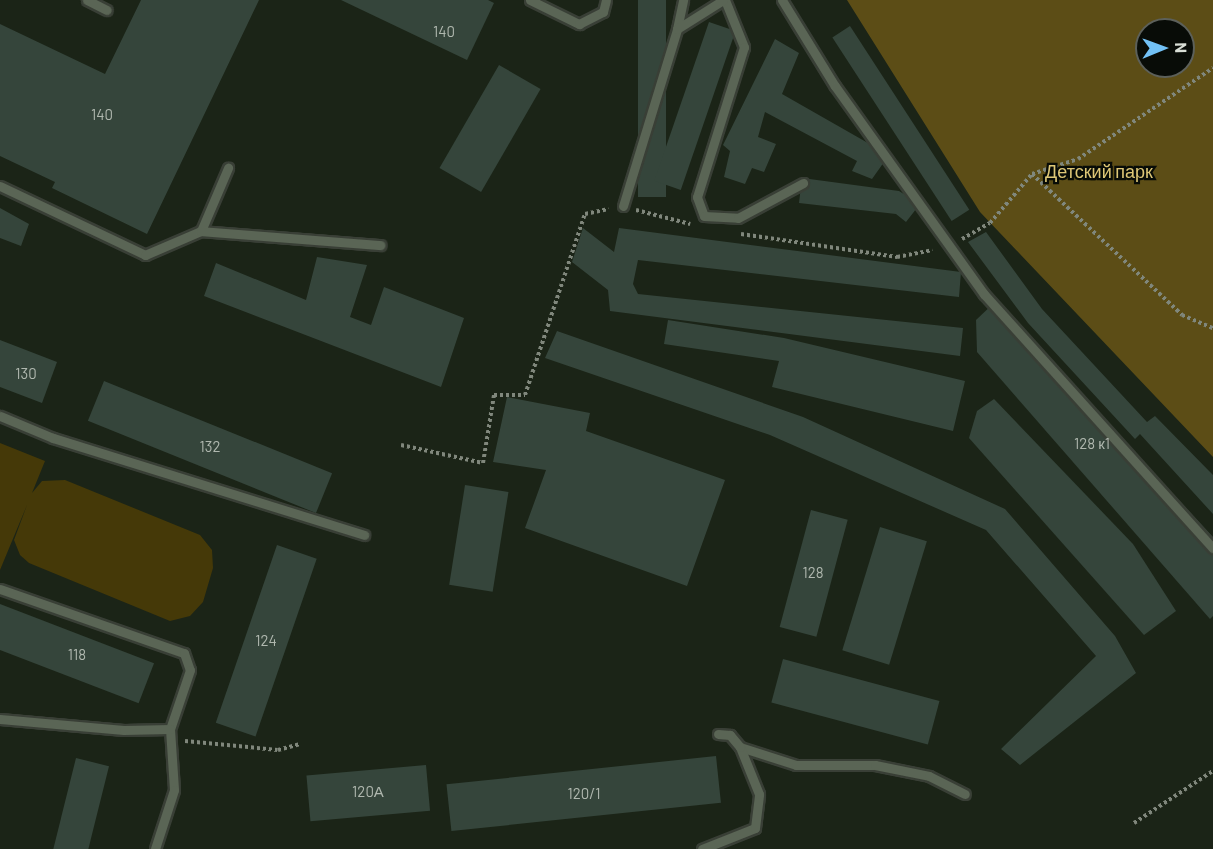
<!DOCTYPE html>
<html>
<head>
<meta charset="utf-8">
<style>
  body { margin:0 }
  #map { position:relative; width:1213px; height:849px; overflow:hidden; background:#1b2417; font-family:Barlow,sans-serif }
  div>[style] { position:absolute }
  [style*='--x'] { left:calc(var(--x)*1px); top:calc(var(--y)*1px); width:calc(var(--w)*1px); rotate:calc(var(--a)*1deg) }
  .green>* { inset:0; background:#453908 }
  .forest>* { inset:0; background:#5c4d16 }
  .building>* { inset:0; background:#35453b; transform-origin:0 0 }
  .path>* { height:4px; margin-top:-2px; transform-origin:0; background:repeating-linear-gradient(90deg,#80877c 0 3px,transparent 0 6px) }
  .roads { filter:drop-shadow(2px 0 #393f36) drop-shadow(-2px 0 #393f36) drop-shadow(0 2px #393f36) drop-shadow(0 -2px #393f36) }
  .lane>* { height:9px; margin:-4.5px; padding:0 4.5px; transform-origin:4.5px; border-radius:4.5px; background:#5a6555 }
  span { translate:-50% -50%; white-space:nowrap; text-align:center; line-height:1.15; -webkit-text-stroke:4.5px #080c07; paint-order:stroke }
  .number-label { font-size:15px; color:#b0b8af }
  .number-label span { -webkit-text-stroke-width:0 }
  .park-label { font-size:18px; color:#dec776 }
  .north { position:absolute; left:1135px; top:18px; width:60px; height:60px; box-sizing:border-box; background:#080c07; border:2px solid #5c605a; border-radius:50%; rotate:89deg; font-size:16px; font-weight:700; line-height:24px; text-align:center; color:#d9dfd6 }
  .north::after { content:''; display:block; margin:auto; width:21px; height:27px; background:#72c1f5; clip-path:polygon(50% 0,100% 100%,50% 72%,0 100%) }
</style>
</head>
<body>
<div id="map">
  <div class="green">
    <div style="clip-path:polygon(0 443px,45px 461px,32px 493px,42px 481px,65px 480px,200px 535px,212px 550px,213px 568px,203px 602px,190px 616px,170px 621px,29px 563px,20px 555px,14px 540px,27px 505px,0 570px)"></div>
  </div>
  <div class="forest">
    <div style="clip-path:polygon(evenodd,847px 0,1213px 0,1213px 457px,980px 212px,847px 0,1147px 30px,1183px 30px,1183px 66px,1147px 66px,1147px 30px)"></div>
  </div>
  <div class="building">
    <div style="clip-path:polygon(141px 0,259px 0,147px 234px,52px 188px,55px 182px,0 156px,0 24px,105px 74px)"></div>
    <div style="clip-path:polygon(341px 0,488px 0,494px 3px,467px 60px)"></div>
    <div style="left:638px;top:0;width:28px;height:197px"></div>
    <div style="left:709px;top:22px;width:28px;height:168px;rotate:19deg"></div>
    <div style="left:850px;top:26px;width:219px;height:21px;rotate:57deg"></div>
    <div style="clip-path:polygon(775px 39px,799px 53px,782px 94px,889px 155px,872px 179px,852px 171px,857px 161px,765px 112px,758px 137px,776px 144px,764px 172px,752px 168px,745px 184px,724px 177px,730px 151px,723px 145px)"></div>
    <div style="left:499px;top:65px;width:48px;height:119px;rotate:30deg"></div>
    <div style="clip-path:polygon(802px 178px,899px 191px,920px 204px,906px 222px,896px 214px,799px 203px)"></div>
    <div style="clip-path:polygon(0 208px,29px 224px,21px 246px,0 238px)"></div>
    <div style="clip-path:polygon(583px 228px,614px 252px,619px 228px,961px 272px,959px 297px,638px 260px,633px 284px,638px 294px,963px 328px,960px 356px,610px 311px,608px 290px,572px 262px)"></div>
    <div style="clip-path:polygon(986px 232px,1042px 309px,1147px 422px,1155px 416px,1213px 475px,1213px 514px,1140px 434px,1135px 439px,1028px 323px,968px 242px)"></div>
    <div style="clip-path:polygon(317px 257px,367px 265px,350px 317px,371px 325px,384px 287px,464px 318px,441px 387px,204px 296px,216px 263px,306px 300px)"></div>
    <div style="clip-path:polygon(995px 302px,1213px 537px,1213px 616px,1210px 619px,977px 352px,976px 320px)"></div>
    <div style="clip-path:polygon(668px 320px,784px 338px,965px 381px,953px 431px,772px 387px,779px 361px,664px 344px)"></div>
    <div style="clip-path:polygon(557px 331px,803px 417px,1005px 509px,1115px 636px,1136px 673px,1020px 765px,1001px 749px,1096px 656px,986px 530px,770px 435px,545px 358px)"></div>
    <div style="clip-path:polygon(0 340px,57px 362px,42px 403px,0 387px)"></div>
    <div style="left:104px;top:381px;width:246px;height:43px;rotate:22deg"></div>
    <div style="clip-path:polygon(507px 397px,590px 413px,586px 431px,725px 480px,687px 586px,525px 528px,546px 470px,493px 462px)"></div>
    <div style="clip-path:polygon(994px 399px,1133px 544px,1176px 611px,1144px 635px,969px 438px,977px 411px)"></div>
    <div style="left:465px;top:485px;width:44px;height:101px;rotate:9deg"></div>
    <div style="left:811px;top:510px;width:38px;height:121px;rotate:15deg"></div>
    <div style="left:880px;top:527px;width:49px;height:129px;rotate:17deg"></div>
    <div style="left:277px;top:545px;width:42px;height:188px;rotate:19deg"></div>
    <div style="left:0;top:604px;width:165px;height:43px;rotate:21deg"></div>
    <div style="left:783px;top:659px;width:162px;height:45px;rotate:15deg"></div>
    <div style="left:716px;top:756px;width:47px;height:271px;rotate:84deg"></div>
    <div style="left:76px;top:758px;width:34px;height:94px;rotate:14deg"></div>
    <div style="left:426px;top:765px;width:46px;height:120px;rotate:85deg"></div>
  </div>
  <div class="path">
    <div style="--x:1032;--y:174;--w:206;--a:43.2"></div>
    <div style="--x:1182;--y:315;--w:34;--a:23"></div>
    <div style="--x:636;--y:210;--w:56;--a:14.5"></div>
    <div style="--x:741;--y:234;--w:158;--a:8.4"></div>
    <div style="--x:897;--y:257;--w:36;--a:-11"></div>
    <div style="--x:962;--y:239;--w:32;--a:-30"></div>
    <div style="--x:990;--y:223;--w:65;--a:-49.4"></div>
    <div style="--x:1032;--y:174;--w:48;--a:-18.1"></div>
    <div style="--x:1078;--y:159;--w:163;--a:-34"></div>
    <div style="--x:401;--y:445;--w:84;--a:12.4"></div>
    <div style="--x:483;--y:463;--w:69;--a:-80.8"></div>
    <div style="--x:494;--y:395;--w:31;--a:0"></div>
    <div style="--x:525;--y:395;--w:191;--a:-71.7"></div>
    <div style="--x:585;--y:214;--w:24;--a:-12"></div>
    <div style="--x:185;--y:741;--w:93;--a:5.5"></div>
    <div style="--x:278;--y:750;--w:23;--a:-15"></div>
    <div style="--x:1134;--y:823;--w:95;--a:-33.4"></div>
  </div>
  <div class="roads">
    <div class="lane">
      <div style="--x:87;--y:0;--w:22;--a:27"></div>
      <div style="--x:530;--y:0;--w:55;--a:26.1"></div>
      <div style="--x:579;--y:24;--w:27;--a:-27"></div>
      <div style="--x:603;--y:12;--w:12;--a:-76"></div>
      <div style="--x:725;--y:0;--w:51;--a:68"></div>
      <div style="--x:744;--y:47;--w:157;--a:107.4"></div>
      <div style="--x:697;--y:197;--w:20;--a:70"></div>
      <div style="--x:704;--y:216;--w:34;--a:3"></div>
      <div style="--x:738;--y:218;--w:74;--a:-28.3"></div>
      <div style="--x:782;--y:0;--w:101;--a:58.4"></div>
      <div style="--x:835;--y:86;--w:256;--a:54.4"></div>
      <div style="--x:984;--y:294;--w:342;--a:48"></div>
      <div style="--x:677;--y:29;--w:30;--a:-78"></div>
      <div style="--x:0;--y:186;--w:161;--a:25.4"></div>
      <div style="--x:145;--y:255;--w:61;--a:-23.2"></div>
      <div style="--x:201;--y:231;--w:69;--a:-66.8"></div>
      <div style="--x:623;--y:206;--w:185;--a:-73"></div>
      <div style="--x:677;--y:29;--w:54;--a:-32.2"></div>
      <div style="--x:201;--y:231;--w:180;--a:4.5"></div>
      <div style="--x:0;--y:416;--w:57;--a:22.5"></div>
      <div style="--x:53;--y:438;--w:326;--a:17.3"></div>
      <div style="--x:0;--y:589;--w:195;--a:19.2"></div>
      <div style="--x:184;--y:653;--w:18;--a:71"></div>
      <div style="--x:190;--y:670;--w:62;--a:108.7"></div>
      <div style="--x:170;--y:729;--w:61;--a:86.2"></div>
      <div style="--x:174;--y:790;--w:62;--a:107.9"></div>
      <div style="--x:0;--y:719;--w:124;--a:5.1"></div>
      <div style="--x:124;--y:730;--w:46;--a:-1.2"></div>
      <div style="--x:740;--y:747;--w:59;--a:17.8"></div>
      <div style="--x:796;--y:765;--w:79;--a:0"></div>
      <div style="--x:875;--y:765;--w:55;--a:11.5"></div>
      <div style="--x:929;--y:776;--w:40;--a:26.6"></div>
      <div style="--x:702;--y:849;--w:57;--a:-21.6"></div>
      <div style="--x:755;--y:828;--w:34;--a:-83"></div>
      <div style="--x:759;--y:794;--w:51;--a:-112"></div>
      <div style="--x:740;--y:747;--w:16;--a:-130"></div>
      <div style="--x:730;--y:735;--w:12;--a:-175"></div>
    </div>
  </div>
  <div class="number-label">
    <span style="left:444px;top:32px">140</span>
    <span style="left:102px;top:115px">140</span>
    <span style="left:26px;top:374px">130</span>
    <span style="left:1092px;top:444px">128 к1</span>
    <span style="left:210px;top:447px">132</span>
    <span style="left:813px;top:573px">128</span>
    <span style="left:266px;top:641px">124</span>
    <span style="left:77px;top:655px">118</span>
    <span style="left:368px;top:792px">120А</span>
    <span style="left:584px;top:794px">120/1</span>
  </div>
  <div class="park-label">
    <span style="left:1099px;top:171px">Детский парк</span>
  </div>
  <div class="north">N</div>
</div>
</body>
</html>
